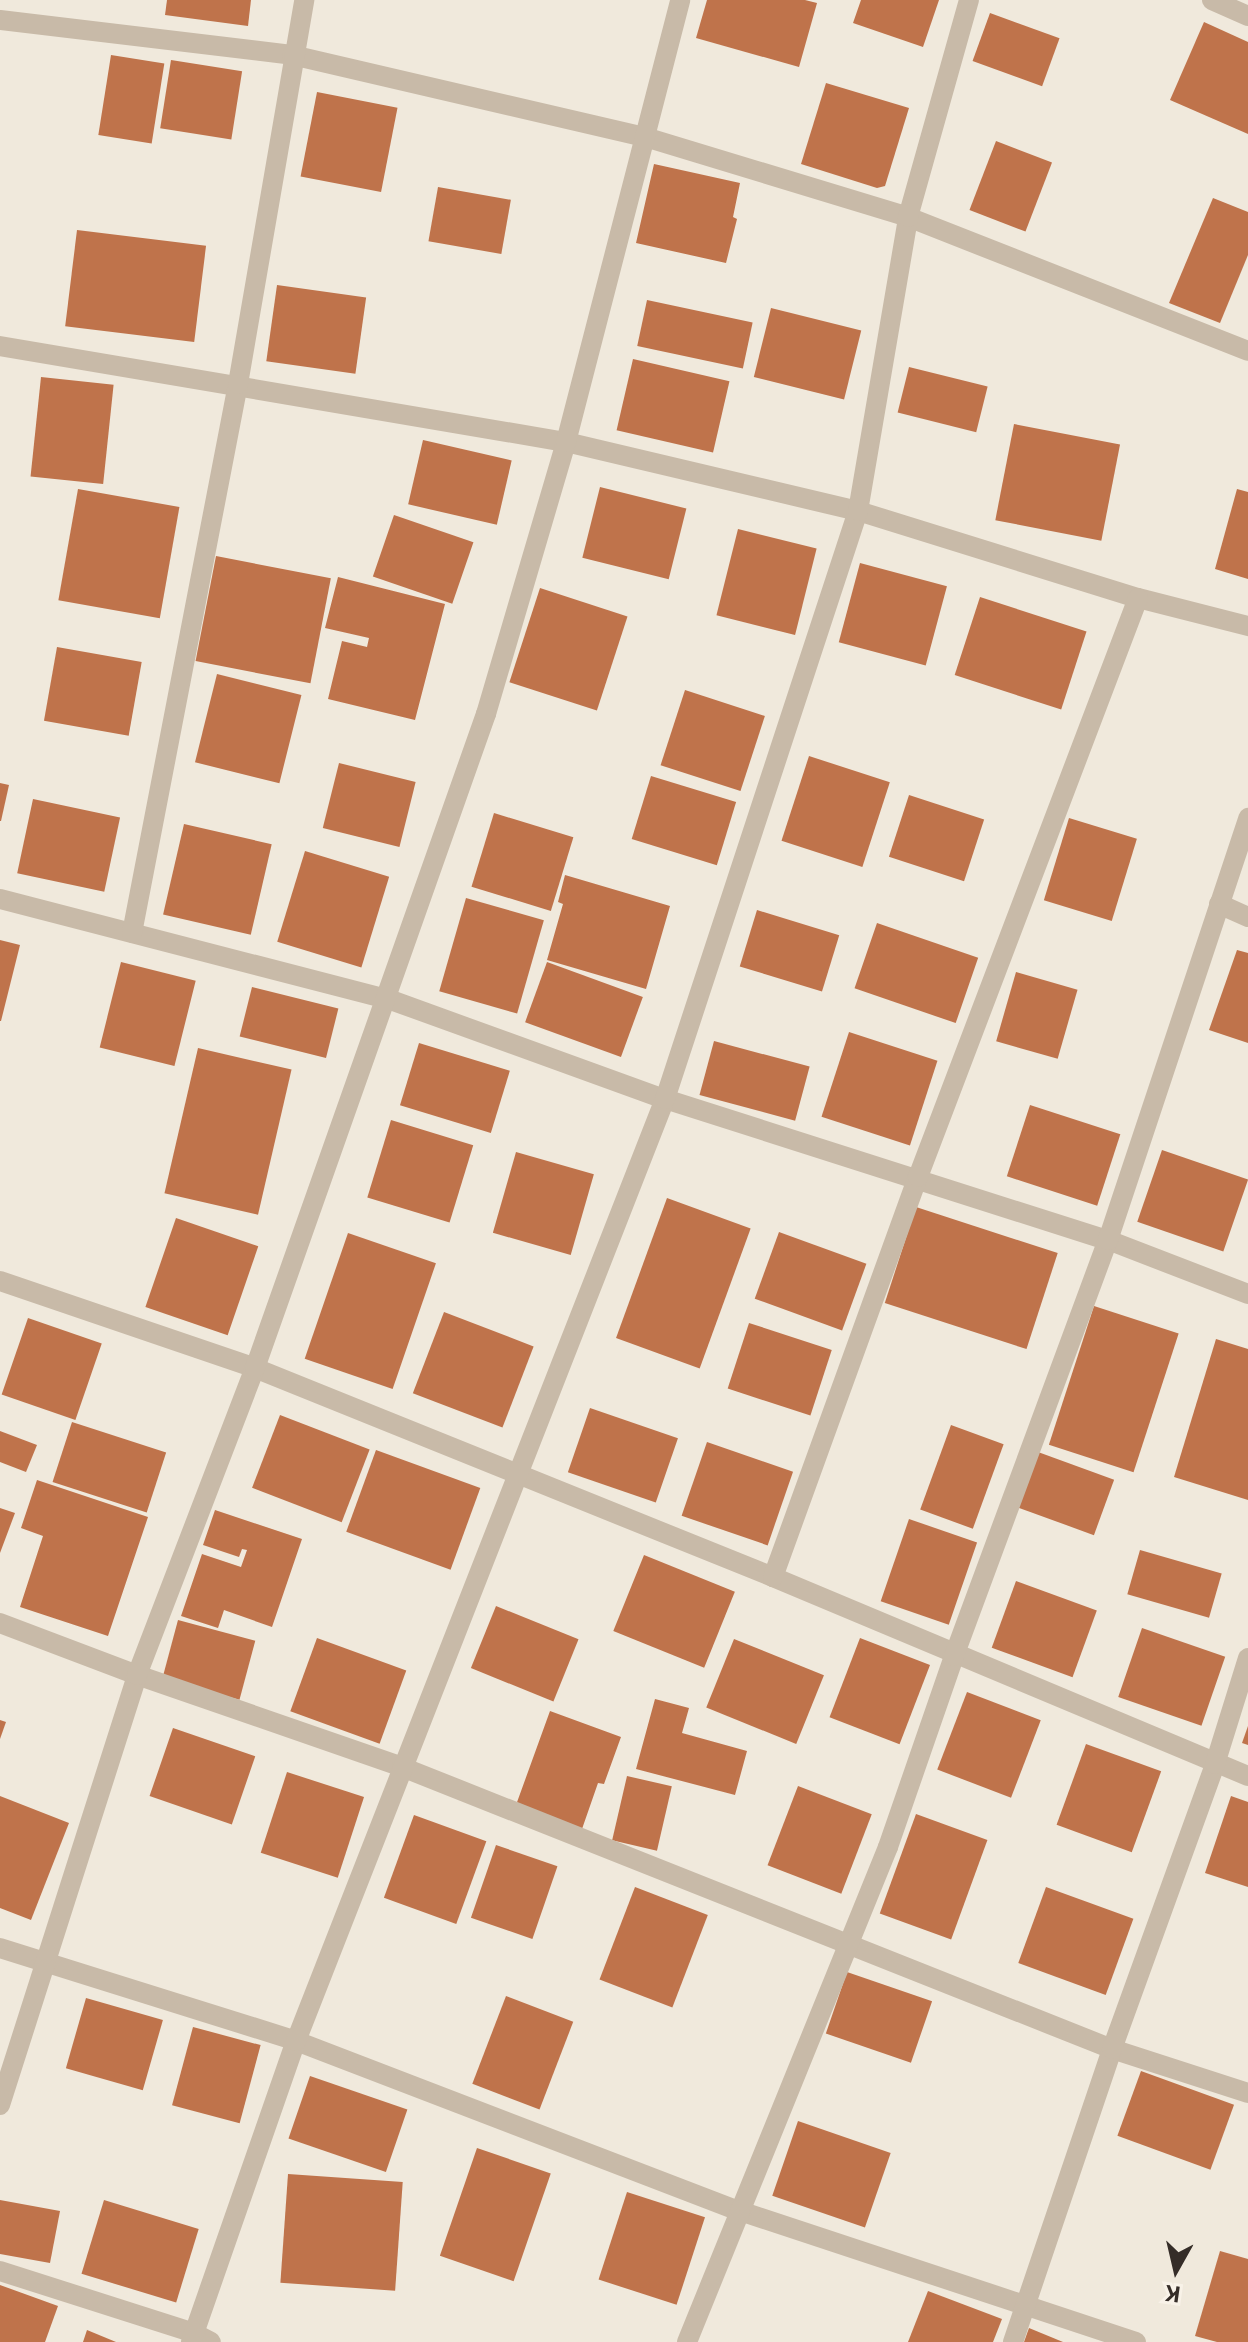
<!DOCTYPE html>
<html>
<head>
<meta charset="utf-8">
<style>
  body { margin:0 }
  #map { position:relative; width:1248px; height:2342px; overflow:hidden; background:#f0e9dc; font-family:"Public Sans",sans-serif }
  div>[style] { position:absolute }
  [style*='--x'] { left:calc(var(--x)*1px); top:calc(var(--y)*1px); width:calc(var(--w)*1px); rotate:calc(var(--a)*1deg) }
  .building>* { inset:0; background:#bf734b; transform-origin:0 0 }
  .minor>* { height:20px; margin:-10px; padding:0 10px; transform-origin:10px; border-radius:10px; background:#c8baa8 }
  span { translate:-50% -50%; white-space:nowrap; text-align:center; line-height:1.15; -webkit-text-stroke:6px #f8f2e8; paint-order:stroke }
  .north { position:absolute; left:1136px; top:2230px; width:80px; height:80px; -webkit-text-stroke:6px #f8f2e8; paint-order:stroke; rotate:188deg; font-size:22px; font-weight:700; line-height:32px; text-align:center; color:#352d28 }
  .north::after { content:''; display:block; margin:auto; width:28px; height:36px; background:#352d28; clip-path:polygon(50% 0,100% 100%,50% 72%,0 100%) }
</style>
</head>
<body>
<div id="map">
  <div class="building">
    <div style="clip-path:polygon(167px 0,251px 0,248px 26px,165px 15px)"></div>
    <div style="clip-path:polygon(707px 0,805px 0,817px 3px,799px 67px,696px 38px)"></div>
    <div style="clip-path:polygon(861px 0,939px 0,923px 47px,853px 23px)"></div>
    <div style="left:990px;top:13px;width:74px;height:51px;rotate:20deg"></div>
    <div style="clip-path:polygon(1204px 22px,1248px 42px,1248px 134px,1170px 100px)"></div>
    <div style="left:111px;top:55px;width:54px;height:81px;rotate:9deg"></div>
    <div style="left:171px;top:60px;width:72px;height:69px;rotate:9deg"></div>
    <div style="clip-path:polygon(826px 83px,909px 108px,885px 186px,877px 188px,801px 164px)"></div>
    <div style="left:317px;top:92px;width:82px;height:86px;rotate:11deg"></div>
    <div style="left:996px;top:141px;width:60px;height:74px;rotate:21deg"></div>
    <div style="clip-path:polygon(654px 164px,740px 183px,733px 217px,737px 219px,726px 263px,636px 243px)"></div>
    <div style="left:438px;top:187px;width:74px;height:55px;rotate:10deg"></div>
    <div style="clip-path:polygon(1213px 198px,1248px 212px,1248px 255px,1220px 323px,1169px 303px)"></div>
    <div style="left:77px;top:230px;width:130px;height:97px;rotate:7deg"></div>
    <div style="left:277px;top:285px;width:90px;height:77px;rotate:8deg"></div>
    <div style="left:647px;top:300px;width:108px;height:47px;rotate:12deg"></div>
    <div style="left:771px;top:308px;width:93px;height:71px;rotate:14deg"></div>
    <div style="left:633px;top:359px;width:99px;height:73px;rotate:13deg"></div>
    <div style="left:909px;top:367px;width:81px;height:47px;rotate:14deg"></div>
    <div style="left:41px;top:377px;width:73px;height:100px;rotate:6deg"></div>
    <div style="left:1014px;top:424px;width:108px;height:98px;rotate:11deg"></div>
    <div style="left:423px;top:440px;width:91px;height:66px;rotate:13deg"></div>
    <div style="left:600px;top:487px;width:89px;height:73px;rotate:14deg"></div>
    <div style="left:78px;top:489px;width:103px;height:113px;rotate:10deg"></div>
    <div style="clip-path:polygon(1237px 489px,1248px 492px,1248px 579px,1215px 569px)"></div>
    <div style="left:394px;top:515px;width:84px;height:65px;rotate:19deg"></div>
    <div style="left:738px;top:529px;width:81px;height:89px;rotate:14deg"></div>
    <div style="left:216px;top:556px;width:117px;height:107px;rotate:11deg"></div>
    <div style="left:860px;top:563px;width:90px;height:82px;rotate:15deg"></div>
    <div style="clip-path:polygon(338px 577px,445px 604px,415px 720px,328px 699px,342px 641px,367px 647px,369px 638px,325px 628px)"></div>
    <div style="left:540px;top:588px;width:92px;height:99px;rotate:18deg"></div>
    <div style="left:980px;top:597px;width:112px;height:82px;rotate:18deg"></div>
    <div style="left:57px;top:647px;width:86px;height:75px;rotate:10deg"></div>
    <div style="left:217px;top:674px;width:87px;height:91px;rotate:14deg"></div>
    <div style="left:685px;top:690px;width:84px;height:79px;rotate:18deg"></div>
    <div style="left:809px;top:756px;width:85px;height:89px;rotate:18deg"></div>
    <div style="left:339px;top:763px;width:79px;height:67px;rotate:14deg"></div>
    <div style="left:651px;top:776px;width:89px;height:66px;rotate:17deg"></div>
    <div style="clip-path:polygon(0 783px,9px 785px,1px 821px,0 821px)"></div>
    <div style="left:909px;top:795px;width:79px;height:65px;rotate:18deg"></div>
    <div style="left:33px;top:799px;width:89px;height:76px;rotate:12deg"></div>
    <div style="left:494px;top:813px;width:83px;height:77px;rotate:17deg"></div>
    <div style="left:1069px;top:818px;width:71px;height:86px;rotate:17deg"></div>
    <div style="left:184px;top:824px;width:90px;height:93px;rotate:13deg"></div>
    <div style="left:305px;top:851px;width:88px;height:95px;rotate:17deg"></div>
    <div style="clip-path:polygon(565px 875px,670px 906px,646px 989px,547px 960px,563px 904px,558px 902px)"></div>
    <div style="left:466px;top:898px;width:81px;height:97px;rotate:16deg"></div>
    <div style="left:757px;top:910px;width:86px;height:59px;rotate:17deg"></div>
    <div style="left:877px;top:923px;width:107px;height:69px;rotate:19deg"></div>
    <div style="clip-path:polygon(0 940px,20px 945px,1px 1021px,0 1021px)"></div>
    <div style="clip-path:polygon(1237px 950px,1248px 953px,1248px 1043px,1209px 1030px)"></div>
    <div style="left:121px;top:962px;width:77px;height:88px;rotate:14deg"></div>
    <div style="left:547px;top:962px;width:102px;height:64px;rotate:20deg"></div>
    <div style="left:1016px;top:972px;width:64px;height:72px;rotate:16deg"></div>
    <div style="left:252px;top:987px;width:89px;height:51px;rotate:14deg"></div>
    <div style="left:849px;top:1032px;width:93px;height:89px;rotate:18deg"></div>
    <div style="left:714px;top:1041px;width:99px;height:56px;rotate:15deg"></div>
    <div style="left:419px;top:1043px;width:95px;height:65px;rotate:17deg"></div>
    <div style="left:198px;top:1048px;width:96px;height:149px;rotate:13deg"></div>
    <div style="left:1030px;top:1105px;width:95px;height:75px;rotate:18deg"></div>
    <div style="left:391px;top:1120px;width:86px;height:81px;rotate:17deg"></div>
    <div style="left:1162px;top:1150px;width:91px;height:76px;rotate:19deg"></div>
    <div style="left:516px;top:1152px;width:81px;height:84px;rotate:16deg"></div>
    <div style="left:667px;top:1198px;width:89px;height:149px;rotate:20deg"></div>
    <div style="left:916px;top:1207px;width:149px;height:101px;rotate:18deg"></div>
    <div style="left:176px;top:1218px;width:87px;height:94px;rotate:19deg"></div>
    <div style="left:779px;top:1232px;width:93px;height:71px;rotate:20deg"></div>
    <div style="left:348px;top:1233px;width:93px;height:133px;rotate:19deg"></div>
    <div style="left:1094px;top:1306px;width:89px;height:146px;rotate:18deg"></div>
    <div style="left:444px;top:1312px;width:96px;height:87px;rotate:21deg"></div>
    <div style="left:28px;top:1318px;width:78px;height:81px;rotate:19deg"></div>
    <div style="left:749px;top:1323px;width:87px;height:69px;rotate:18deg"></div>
    <div style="clip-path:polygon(1216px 1339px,1248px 1349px,1248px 1500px,1174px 1477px)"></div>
    <div style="left:590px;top:1408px;width:93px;height:68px;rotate:19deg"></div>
    <div style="left:280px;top:1415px;width:96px;height:78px;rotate:21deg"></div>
    <div style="left:72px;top:1422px;width:99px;height:63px;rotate:18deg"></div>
    <div style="left:951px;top:1425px;width:56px;height:90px;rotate:20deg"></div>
    <div style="clip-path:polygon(0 1431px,37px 1445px,26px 1472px,0 1462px)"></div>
    <div style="left:707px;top:1442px;width:91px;height:78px;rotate:19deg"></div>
    <div style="left:376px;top:1450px;width:111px;height:87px;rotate:20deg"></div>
    <div style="left:1038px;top:1452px;width:81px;height:59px;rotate:20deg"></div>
    <div style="clip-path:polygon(37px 1480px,148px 1517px,108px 1636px,20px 1607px,43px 1536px,21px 1528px)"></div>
    <div style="clip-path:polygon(0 1508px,15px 1513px,0 1553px)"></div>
    <div style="clip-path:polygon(215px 1510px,302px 1539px,272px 1627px,224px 1610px,218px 1628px,181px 1616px,202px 1554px,241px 1567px,247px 1550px,242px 1549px,239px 1557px,203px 1545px)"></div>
    <div style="left:909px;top:1519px;width:72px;height:87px;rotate:19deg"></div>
    <div style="left:1140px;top:1550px;width:85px;height:46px;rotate:16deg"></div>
    <div style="left:644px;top:1555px;width:98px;height:82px;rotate:22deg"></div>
    <div style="left:1016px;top:1581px;width:86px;height:71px;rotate:20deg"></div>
    <div style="left:496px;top:1606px;width:89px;height:67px;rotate:22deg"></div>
    <div style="left:178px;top:1620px;width:80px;height:61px;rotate:15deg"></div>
    <div style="left:1142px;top:1628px;width:88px;height:73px;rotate:19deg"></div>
    <div style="left:317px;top:1638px;width:95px;height:78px;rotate:20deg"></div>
    <div style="left:860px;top:1638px;width:75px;height:85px;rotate:21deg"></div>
    <div style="left:734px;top:1639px;width:97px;height:74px;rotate:22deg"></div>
    <div style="left:967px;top:1692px;width:79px;height:83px;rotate:21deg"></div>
    <div style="clip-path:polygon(655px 1699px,689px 1708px,682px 1733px,747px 1751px,735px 1795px,636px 1769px)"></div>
    <div style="clip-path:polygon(550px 1711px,621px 1737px,604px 1784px,598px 1783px,582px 1829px,516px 1805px)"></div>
    <div style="clip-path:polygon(0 1720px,6px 1722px,0 1739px)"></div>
    <div style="clip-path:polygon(1248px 1726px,1248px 1745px,1242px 1743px)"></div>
    <div style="left:173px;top:1728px;width:87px;height:72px;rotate:19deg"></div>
    <div style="left:1086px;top:1744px;width:80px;height:86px;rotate:20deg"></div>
    <div style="left:287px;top:1772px;width:81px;height:85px;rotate:18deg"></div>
    <div style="left:627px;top:1776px;width:46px;height:66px;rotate:13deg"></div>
    <div style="left:798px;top:1786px;width:79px;height:85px;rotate:21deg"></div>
    <div style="clip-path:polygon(0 1796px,69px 1823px,31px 1920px,0 1908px)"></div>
    <div style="clip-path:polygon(1231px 1796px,1248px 1802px,1248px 1887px,1205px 1873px)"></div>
    <div style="left:916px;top:1814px;width:76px;height:106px;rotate:20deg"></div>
    <div style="left:414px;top:1815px;width:77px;height:88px;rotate:20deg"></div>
    <div style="left:496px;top:1845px;width:65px;height:77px;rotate:19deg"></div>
    <div style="left:635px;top:1887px;width:78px;height:99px;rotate:21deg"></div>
    <div style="left:1046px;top:1887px;width:93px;height:81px;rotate:20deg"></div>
    <div style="left:847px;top:1972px;width:90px;height:65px;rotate:19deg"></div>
    <div style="left:506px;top:1996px;width:72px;height:94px;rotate:21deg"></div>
    <div style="left:86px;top:1998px;width:80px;height:73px;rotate:16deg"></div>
    <div style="left:193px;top:2027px;width:70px;height:81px;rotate:15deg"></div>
    <div style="left:1141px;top:2071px;width:99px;height:69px;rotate:20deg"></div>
    <div style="left:310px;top:2076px;width:103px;height:66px;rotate:19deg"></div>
    <div style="left:798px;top:2121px;width:98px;height:79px;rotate:19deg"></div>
    <div style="left:477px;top:2148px;width:78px;height:114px;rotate:19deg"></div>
    <div style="left:288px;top:2174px;width:115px;height:109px;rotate:4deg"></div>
    <div style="left:627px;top:2192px;width:82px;height:92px;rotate:18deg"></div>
    <div style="clip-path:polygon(0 2200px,60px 2211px,50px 2263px,0 2254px)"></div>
    <div style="left:104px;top:2200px;width:99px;height:77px;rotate:17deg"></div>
    <div style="clip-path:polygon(1220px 2251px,1248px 2259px,1248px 2342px,1217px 2342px,1195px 2336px)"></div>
    <div style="clip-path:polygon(0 2285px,58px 2306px,45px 2342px,0 2342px)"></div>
    <div style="clip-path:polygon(928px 2291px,1002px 2319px,993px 2342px,908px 2342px)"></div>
    <div style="clip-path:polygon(1029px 2328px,1063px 2342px,1024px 2342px)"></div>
    <div style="clip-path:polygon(87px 2330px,116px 2342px,83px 2342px)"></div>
  </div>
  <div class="minor">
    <div style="--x:1212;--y:0;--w:39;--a:24"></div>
    <div style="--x:0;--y:20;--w:294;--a:6.8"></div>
    <div style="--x:292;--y:55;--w:362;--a:13.1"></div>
    <div style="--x:645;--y:137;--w:275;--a:16.9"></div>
    <div style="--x:908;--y:217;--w:365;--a:21.5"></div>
    <div style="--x:0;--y:346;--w:574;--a:9.63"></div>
    <div style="--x:566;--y:442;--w:300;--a:13.3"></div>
    <div style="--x:858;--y:511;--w:293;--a:17.3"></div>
    <div style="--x:1138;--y:598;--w:114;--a:14.3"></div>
    <div style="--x:0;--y:899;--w:401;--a:14.5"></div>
    <div style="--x:388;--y:999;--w:294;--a:19.9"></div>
    <div style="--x:665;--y:1099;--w:465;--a:17.7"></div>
    <div style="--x:1108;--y:1240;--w:150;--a:21.1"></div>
    <div style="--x:1219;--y:904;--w:32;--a:24"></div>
    <div style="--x:132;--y:933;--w:559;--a:-79.07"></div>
    <div style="--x:238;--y:384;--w:390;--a:-80.2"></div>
    <div style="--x:0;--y:1281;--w:269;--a:18.8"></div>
    <div style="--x:255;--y:1368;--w:559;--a:21.97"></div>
    <div style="--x:773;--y:1577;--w:515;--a:22.73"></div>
    <div style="--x:773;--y:1577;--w:425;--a:-70.1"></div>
    <div style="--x:918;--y:1177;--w:619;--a:-69.19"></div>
    <div style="--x:0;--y:1623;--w:147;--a:20.8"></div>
    <div style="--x:137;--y:1675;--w:281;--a:19.1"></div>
    <div style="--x:402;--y:1767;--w:764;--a:21.66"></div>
    <div style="--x:1112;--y:2049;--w:143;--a:17.9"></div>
    <div style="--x:0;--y:1948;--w:310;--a:17.4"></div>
    <div style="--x:296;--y:2041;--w:475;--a:21"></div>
    <div style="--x:740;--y:2211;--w:417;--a:18.3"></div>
    <div style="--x:0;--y:2105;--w:451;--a:-72.3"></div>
    <div style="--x:137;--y:1675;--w:329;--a:-69"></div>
    <div style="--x:255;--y:1368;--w:694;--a:-70.55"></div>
    <div style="--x:486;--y:714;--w:284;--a:-73.6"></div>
    <div style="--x:566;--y:442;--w:456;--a:-75.5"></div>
    <div style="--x:0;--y:2271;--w:204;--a:17.7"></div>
    <div style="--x:194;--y:2333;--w:19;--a:28"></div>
    <div style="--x:191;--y:2342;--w:319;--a:-70.8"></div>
    <div style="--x:296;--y:2041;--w:1012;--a:-68.61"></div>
    <div style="--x:665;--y:1099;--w:619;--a:-71.83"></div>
    <div style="--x:858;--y:511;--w:298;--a:-80.3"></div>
    <div style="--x:908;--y:217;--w:225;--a:-74.3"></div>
    <div style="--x:687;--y:2342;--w:534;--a:-67.9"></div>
    <div style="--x:888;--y:1847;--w:202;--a:-70.9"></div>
    <div style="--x:954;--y:1656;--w:444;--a:-69.7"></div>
    <div style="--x:1108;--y:1240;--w:445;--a:-71.6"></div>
    <div style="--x:1013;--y:2342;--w:309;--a:-71.3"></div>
    <div style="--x:1112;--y:2049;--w:303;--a:-70.1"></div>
    <div style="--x:1215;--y:1764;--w:111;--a:-72.7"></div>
  </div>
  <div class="north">K</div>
</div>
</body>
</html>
